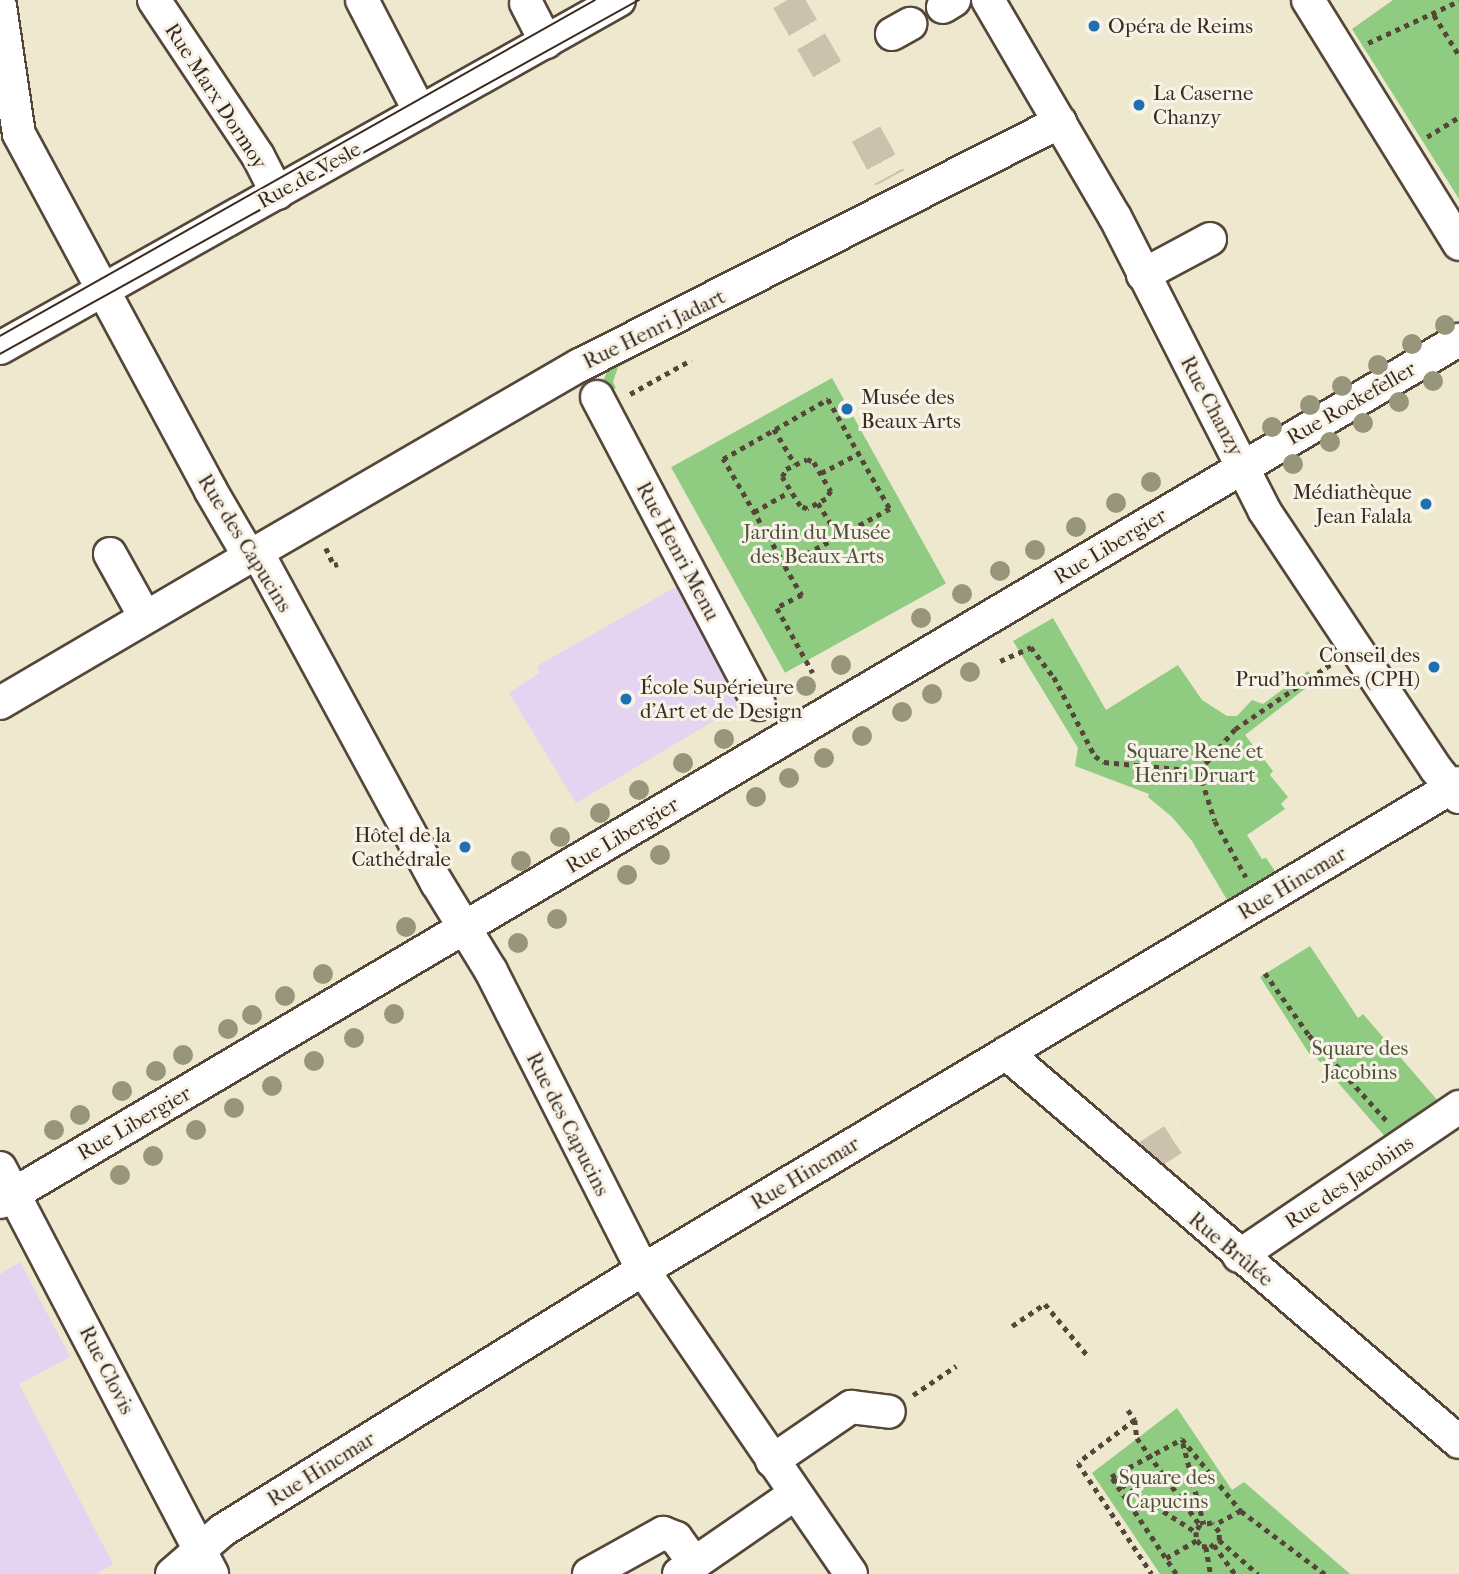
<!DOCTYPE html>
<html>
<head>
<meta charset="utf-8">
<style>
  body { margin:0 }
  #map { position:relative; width:1459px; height:1574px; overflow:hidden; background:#eee8cf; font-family:"IM FELL French Canon",serif }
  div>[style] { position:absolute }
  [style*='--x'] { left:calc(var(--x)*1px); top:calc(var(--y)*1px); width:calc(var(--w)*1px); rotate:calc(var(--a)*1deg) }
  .built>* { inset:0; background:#e4d3f1 }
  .green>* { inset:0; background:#8fcc82; transform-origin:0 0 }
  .minor-tunnel>* { height:32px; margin-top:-16px; transform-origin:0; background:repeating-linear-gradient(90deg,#cac2ac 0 32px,transparent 0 48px) }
  .path>* { height:4.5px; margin-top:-2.25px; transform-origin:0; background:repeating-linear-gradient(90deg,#564639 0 5px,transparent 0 10px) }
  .roads { filter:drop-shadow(2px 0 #564639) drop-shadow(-2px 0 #564639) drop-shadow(0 2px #564639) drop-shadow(0 -2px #564639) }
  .minor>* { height:32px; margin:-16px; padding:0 16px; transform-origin:16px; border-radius:16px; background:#fff }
  .tram>* { height:2px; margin:-1px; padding:0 1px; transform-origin:1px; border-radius:1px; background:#3b2a1e }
  .trees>* { width:20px; height:20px; margin:-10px; border-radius:50%; background:#97967b }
  .dots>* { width:19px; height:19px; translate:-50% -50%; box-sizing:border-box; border:4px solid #f7f3e8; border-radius:50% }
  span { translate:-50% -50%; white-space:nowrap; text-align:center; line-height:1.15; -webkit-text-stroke:6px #f7f3e8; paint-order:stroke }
  .poi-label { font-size:21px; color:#3b2a1e }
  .left { translate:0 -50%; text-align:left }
  .right { translate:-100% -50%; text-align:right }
  .street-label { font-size:21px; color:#3b2a1e }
  .park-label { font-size:21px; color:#505237 }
</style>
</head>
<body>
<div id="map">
  <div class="built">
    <div style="clip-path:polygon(679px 585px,742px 704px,576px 803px,509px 693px,540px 673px,537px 666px)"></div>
    <div style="clip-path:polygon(20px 1262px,70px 1357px,19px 1384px,113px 1564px,96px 1574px,0 1574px,0 1274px)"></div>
  </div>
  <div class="green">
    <div style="clip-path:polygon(1393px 0,1459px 0,1459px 199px,1352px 29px)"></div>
    <div style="clip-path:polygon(629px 350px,634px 359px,618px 367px,613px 382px,616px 388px,606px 393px,602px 384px,612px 359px)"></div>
    <div style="left:832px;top:378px;width:235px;height:184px;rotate:61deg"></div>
    <div style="clip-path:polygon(1053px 618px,1106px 710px,1178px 665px,1202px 700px,1227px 716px,1237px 716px,1252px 700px,1263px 704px,1308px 671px,1315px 681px,1245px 735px,1273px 771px,1270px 775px,1288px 797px,1281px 804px,1285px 809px,1247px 835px,1262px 859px,1266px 858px,1277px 874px,1229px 903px,1192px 841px,1172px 817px,1148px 797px,1149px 794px,1075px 766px,1078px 748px,1013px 641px)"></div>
    <div style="clip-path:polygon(1310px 946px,1358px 1018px,1363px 1014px,1439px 1102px,1388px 1140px,1313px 1054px,1310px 1055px,1260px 977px)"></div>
    <div style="clip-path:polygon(1177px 1408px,1232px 1490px,1244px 1482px,1350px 1574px,1160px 1574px,1092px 1473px)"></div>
  </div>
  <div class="minor-tunnel">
    <div style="--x:787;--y:0;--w:86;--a:59.8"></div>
    <div style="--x:866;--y:134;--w:50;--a:61.4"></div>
    <div style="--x:1146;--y:1157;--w:48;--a:-33"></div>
  </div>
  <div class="path">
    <div style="--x:1434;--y:15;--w:47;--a:58"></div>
    <div style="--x:1368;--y:43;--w:100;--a:-24.8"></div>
    <div style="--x:1427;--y:137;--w:38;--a:-32"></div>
    <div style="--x:630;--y:394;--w:70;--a:-29.1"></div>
    <div style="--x:774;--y:429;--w:41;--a:59"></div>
    <div style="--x:807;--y:459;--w:8;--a:23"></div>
    <div style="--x:814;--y:462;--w:34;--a:60"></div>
    <div style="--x:831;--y:491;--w:9;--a:122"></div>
    <div style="--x:826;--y:499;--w:21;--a:152"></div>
    <div style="--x:807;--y:509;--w:8;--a:-157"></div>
    <div style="--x:800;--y:506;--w:34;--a:-122"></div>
    <div style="--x:782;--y:477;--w:9;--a:-63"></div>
    <div style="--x:786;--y:469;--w:23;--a:-25"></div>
    <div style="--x:821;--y:473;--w:42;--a:-27.2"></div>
    <div style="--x:818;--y:503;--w:39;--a:58"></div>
    <div style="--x:754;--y:512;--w:40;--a:-29.7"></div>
    <div style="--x:326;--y:548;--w:19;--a:65"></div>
    <div style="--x:334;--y:565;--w:4;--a:-14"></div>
    <div style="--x:785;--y:566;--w:124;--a:-120.1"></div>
    <div style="--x:723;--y:459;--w:121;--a:-29.7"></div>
    <div style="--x:828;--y:399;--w:126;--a:60.6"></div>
    <div style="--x:890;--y:509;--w:119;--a:151.5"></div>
    <div style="--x:785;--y:566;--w:34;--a:60"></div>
    <div style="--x:802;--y:595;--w:28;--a:153"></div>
    <div style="--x:777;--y:608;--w:74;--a:61"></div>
    <div style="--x:1000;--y:661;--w:34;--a:-24"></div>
    <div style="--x:1031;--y:647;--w:38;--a:53"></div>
    <div style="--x:1054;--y:677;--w:89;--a:62.6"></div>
    <div style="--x:1095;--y:756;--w:11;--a:34"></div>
    <div style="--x:1104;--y:762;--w:95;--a:5.4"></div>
    <div style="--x:1199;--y:771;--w:52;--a:72.3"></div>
    <div style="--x:1215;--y:821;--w:64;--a:61"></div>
    <div style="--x:1199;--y:771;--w:55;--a:-49.4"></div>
    <div style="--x:1235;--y:729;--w:116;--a:-34.1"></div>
    <div style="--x:1265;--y:973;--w:76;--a:54.6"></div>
    <div style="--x:1309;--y:1035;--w:116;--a:47.8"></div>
    <div style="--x:1012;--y:1326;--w:40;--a:-34"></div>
    <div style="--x:1045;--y:1304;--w:67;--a:50.4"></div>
    <div style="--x:913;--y:1395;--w:52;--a:-34"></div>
    <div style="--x:1128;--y:1410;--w:12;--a:55"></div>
    <div style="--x:1135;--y:1420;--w:71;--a:143"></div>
    <div style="--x:1078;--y:1463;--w:133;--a:56.3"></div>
    <div style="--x:1135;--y:1420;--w:18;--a:84"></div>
    <div style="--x:1137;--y:1438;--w:107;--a:54.1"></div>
    <div style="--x:1183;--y:1443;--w:84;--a:75.5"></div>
    <div style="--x:1113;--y:1479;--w:98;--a:32.6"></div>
    <div style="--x:1196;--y:1532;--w:8;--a:83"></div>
    <div style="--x:1197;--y:1540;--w:8;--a:50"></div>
    <div style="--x:1202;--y:1546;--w:8;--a:7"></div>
    <div style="--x:1210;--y:1547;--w:11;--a:-38"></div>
    <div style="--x:1219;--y:1540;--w:8;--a:-90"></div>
    <div style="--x:1219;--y:1532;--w:11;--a:-128"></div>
    <div style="--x:1212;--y:1523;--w:12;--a:171"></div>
    <div style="--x:1200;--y:1525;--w:8;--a:120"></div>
    <div style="--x:1241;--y:1511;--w:105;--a:36.9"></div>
    <div style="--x:1219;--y:1540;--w:52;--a:41.1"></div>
    <div style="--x:1214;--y:1545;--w:36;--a:54"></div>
    <div style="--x:1206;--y:1547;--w:27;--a:80"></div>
    <div style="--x:1166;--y:1558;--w:36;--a:-30"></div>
    <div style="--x:1176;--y:1574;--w:117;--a:-123.8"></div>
    <div style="--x:1111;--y:1477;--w:81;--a:-28.2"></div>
    <div style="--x:1182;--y:1439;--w:93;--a:50.7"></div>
    <div style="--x:1241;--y:1511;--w:30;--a:152"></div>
  </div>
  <div class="roads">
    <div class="minor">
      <div style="--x:154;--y:0;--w:187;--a:56.3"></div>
      <div style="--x:258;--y:156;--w:42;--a:62.8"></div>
      <div style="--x:362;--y:0;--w:126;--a:62.6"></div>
      <div style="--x:988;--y:0;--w:251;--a:59.7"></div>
      <div style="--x:1115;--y:217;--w:329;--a:63"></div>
      <div style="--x:1264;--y:510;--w:311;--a:56.4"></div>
      <div style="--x:1436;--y:769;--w:36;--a:51"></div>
      <div style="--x:1308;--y:0;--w:287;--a:58.2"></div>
      <div style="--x:526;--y:3;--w:44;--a:62.9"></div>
      <div style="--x:0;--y:6;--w:129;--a:81.6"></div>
      <div style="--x:19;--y:134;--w:405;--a:61.7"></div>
      <div style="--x:211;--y:491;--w:75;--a:59.7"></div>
      <div style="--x:943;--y:7;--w:13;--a:-32"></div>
      <div style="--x:892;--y:34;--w:21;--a:-29"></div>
      <div style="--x:1143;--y:275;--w:76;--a:-28.2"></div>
      <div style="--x:0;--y:348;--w:710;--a:-29.34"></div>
      <div style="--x:597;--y:397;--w:347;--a:62.2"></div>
      <div style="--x:257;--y:552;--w:373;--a:-30.1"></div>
      <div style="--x:580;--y:365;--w:538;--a:-26.85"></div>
      <div style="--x:110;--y:554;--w:72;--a:60.9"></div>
      <div style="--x:0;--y:703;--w:298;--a:-30.4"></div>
      <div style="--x:257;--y:552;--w:377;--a:61.5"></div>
      <div style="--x:437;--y:883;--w:103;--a:58.5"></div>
      <div style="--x:491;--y:971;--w:335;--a:63.1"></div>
      <div style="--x:643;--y:1270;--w:368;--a:55.6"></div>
      <div style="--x:1006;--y:1053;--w:597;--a:40.65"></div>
      <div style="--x:0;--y:1168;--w:458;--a:62.4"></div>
      <div style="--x:0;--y:1202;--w:1695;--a:-30.58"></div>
      <div style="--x:1239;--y:1256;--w:266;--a:-34.1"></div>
      <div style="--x:772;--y:1461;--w:96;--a:-34.4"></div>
      <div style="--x:851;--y:1407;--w:38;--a:7"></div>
      <div style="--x:172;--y:1574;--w:67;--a:-40.8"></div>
      <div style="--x:223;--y:1530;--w:494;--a:-31.8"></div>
      <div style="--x:643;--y:1270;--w:950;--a:-30.83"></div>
      <div style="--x:589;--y:1574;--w:85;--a:-29"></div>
      <div style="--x:663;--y:1533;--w:14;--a:21"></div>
      <div style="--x:676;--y:1538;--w:32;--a:54"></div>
      <div style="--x:679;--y:1574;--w:141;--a:-34.6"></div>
    </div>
  </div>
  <div class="tram">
    <div style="--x:0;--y:336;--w:683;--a:-29.45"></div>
    <div style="--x:0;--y:354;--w:731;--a:-28.99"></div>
  </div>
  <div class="trees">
    <div style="left:1445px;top:325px"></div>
    <div style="left:1412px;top:344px"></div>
    <div style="left:1378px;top:365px"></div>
    <div style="left:1433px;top:381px"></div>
    <div style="left:1342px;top:386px"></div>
    <div style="left:1399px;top:402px"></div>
    <div style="left:1310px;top:405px"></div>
    <div style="left:1363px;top:423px"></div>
    <div style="left:1272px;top:427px"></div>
    <div style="left:1330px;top:442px"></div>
    <div style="left:1293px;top:464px"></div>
    <div style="left:1151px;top:482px"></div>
    <div style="left:1116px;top:503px"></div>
    <div style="left:1076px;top:527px"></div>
    <div style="left:1035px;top:550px"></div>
    <div style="left:1000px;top:571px"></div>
    <div style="left:962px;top:594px"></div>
    <div style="left:921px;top:618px"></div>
    <div style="left:841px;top:665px"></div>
    <div style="left:970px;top:672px"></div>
    <div style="left:806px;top:686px"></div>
    <div style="left:932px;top:694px"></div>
    <div style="left:902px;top:712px"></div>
    <div style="left:862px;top:736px"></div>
    <div style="left:724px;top:739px"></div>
    <div style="left:824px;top:758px"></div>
    <div style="left:683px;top:763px"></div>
    <div style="left:789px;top:778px"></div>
    <div style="left:639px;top:790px"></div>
    <div style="left:756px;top:797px"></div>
    <div style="left:600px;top:813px"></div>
    <div style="left:560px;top:837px"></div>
    <div style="left:660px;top:855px"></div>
    <div style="left:521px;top:861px"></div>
    <div style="left:627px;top:875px"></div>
    <div style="left:557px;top:919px"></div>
    <div style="left:406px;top:927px"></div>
    <div style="left:518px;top:943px"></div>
    <div style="left:323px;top:974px"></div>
    <div style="left:285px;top:996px"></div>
    <div style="left:394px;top:1014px"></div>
    <div style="left:252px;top:1015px"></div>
    <div style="left:228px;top:1029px"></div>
    <div style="left:354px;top:1038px"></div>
    <div style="left:183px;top:1055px"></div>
    <div style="left:314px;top:1061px"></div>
    <div style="left:156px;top:1071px"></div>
    <div style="left:272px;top:1086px"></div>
    <div style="left:122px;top:1091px"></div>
    <div style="left:234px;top:1108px"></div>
    <div style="left:80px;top:1115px"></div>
    <div style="left:54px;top:1130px"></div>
    <div style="left:196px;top:1130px"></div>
    <div style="left:153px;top:1156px"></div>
    <div style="left:120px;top:1175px"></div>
  </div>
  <div class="dots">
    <div style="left:1094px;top:26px;background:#1f6fb2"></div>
    <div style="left:1139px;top:105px;background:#1f6fb2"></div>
    <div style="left:847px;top:409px;background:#1f6fb2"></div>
    <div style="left:1426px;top:504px;background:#1f6fb2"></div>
    <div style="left:1434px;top:667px;background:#1f6fb2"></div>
    <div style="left:626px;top:699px;background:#1f6fb2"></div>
    <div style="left:465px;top:847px;background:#1f6fb2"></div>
  </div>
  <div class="poi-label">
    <span class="left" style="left:1108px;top:26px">Opéra de Reims</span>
    <span class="left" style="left:1153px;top:105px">La Caserne<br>Chanzy</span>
    <span class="left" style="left:861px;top:409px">Musée des<br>Beaux-Arts</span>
    <span class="right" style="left:1412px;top:504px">Médiathèque<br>Jean Falala</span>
    <span class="right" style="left:1420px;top:667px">Conseil des<br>Prud’hommes (CPH)</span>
    <span class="left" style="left:640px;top:699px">École Supérieure<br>d'Art et de Design</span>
    <span class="right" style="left:451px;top:847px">Hôtel de la<br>Cathédrale</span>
  </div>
  <div class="street-label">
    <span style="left:216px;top:96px;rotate:57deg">Rue Marx Dormoy</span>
    <span style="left:309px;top:175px;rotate:-29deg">Rue de Vesle</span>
    <span style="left:654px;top:329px;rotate:-26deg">Rue Henri Jadart</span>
    <span style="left:1351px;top:403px;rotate:-30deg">Rue Rockefeller</span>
    <span style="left:1212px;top:406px;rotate:62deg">Rue Chanzy</span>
    <span style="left:245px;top:543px;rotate:58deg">Rue des Capucins</span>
    <span style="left:1110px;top:546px;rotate:-31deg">Rue Libergier</span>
    <span style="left:678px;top:551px;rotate:62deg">Rue Henri Menu</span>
    <span style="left:622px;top:835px;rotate:-31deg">Rue Libergier</span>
    <span style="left:1292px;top:883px;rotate:-31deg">Rue Hincmar</span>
    <span style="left:134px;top:1123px;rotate:-30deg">Rue Libergier</span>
    <span style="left:568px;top:1124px;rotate:63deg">Rue des Capucins</span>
    <span style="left:805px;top:1173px;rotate:-31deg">Rue Hincmar</span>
    <span style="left:1349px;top:1182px;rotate:-34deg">Rue des Jacobins</span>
    <span style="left:1231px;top:1249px;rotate:40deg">Rue Brûlée</span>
    <span style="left:107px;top:1370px;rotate:63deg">Rue Clovis</span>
    <span style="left:321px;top:1469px;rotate:-32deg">Rue Hincmar</span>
  </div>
  <div class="park-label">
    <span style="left:817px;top:544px">Jardin du Musée<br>des Beaux-Arts</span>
    <span style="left:1195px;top:763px">Square René et<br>Henri Druart</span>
    <span style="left:1360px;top:1060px">Square des<br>Jacobins</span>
    <span style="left:1167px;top:1489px">Square des<br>Capucins</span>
  </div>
</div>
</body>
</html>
